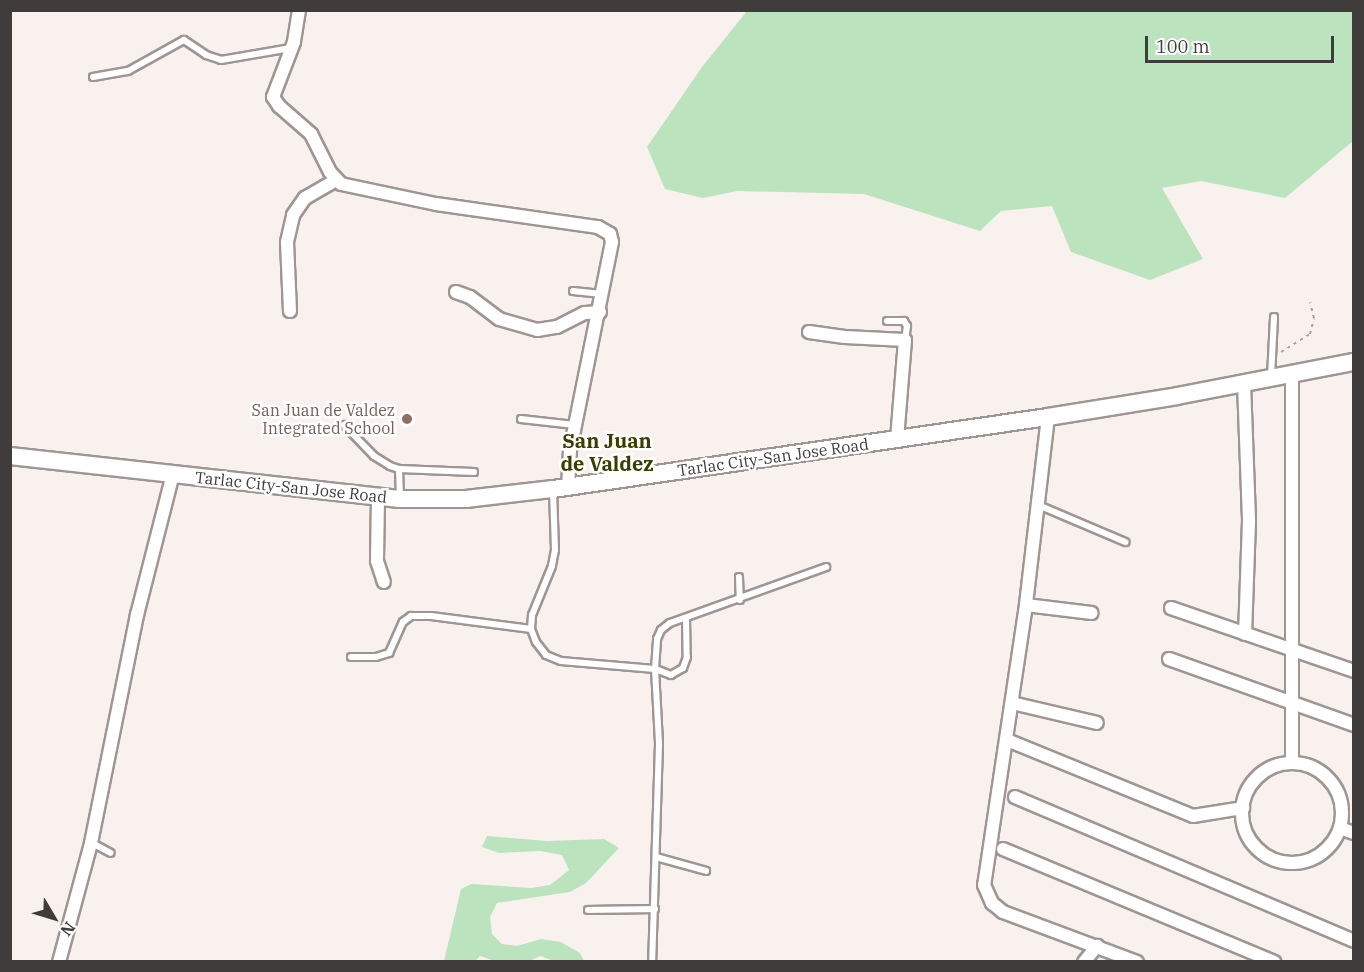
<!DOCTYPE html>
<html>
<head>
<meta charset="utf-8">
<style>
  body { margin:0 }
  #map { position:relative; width:1364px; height:972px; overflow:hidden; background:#f9f1ee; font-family:"IBM Plex Serif",serif }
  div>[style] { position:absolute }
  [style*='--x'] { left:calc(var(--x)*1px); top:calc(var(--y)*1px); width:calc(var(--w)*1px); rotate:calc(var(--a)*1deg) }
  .green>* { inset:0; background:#bbe4be }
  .path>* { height:2px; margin-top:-1px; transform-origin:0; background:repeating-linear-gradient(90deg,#a7a19f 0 3px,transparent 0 7.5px) }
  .roads { filter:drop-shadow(2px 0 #9e9693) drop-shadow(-2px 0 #9e9693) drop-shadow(0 2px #9e9693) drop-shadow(0 -2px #9e9693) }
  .service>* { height:6px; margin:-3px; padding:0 3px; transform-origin:3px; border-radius:3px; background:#fff }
  .minor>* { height:12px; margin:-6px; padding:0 6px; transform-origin:6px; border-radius:6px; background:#fff }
  .minor>.ring { margin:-6px; padding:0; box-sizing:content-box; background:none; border:12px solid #fff; border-radius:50% }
  .secondary>* { height:16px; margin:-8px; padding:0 8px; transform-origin:8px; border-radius:8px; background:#fff }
  .dots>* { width:16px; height:16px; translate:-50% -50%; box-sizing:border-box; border:3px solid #fff; border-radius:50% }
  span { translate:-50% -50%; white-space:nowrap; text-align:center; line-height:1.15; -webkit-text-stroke:5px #fff; paint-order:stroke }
  .education-label { font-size:16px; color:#785e54 }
  .right { translate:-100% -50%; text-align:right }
  .street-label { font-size:16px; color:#3f3c3b }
  .quarter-label { font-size:20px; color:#383f00; font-weight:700 }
  .frame { position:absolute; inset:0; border:12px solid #3f3c3b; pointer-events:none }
  .north { position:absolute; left:24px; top:888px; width:60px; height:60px; -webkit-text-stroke:4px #fff; paint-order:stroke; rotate:128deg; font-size:16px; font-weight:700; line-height:24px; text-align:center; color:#3f3c3b }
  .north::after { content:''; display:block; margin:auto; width:21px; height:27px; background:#3f3c3b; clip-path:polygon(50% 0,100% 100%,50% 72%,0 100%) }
  .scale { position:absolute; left:1145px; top:36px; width:189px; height:27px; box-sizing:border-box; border:3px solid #3f3c3b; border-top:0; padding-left:8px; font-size:18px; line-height:21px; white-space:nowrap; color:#3f3c3b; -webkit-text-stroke:4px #fff; paint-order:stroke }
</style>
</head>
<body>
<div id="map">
  <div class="green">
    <div style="clip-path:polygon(747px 11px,1353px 11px,1353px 141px,1285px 198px,1201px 181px,1162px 188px,1203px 259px,1150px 280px,1071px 252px,1052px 206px,1001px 211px,980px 231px,864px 194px,737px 191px,703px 198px,665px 189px,647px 147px,702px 67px)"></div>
    <div style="clip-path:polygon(487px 836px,547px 841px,604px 839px,619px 848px,586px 883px,570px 892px,497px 903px,490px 917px,492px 934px,502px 944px,517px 946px,541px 939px,561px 942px,580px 953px,584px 961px,554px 961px,540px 956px,530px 961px,495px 961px,480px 956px,475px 961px,444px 961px,461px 889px,471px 884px,531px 888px,550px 885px,569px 870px,562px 855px,540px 851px,499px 853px,482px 847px)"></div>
  </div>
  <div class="path">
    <div style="--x:1281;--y:352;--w:34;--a:-32"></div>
    <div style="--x:1310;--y:334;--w:16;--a:-76"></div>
    <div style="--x:1314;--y:318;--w:16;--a:-104"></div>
  </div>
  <div class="roads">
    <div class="service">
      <div style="--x:93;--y:77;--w:36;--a:-10"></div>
      <div style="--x:128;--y:71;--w:64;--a:-29"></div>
      <div style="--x:184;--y:40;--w:27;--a:34"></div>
      <div style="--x:206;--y:55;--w:16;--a:18"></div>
      <div style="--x:221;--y:60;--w:71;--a:-9.7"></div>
      <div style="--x:573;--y:291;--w:29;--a:6"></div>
      <div style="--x:887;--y:321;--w:17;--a:0"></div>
      <div style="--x:904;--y:321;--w:6;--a:59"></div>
      <div style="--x:907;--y:326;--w:14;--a:98"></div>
      <div style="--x:1271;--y:377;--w:60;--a:-87.1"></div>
      <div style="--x:521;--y:419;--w:54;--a:6.3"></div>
      <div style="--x:344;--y:425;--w:43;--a:45.9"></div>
      <div style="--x:374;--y:456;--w:19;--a:32"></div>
      <div style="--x:390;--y:466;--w:9;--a:18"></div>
      <div style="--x:399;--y:469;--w:75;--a:2.3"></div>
      <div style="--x:399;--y:469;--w:29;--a:88"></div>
      <div style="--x:553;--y:490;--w:60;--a:88.1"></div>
      <div style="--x:555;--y:550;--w:16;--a:101"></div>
      <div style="--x:552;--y:566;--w:53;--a:112.2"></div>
      <div style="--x:532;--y:615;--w:14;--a:94"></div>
      <div style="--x:531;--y:629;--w:14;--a:69"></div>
      <div style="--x:536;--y:642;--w:16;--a:52"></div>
      <div style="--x:546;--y:655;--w:16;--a:22"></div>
      <div style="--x:561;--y:661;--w:94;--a:4.9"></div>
      <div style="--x:655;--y:669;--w:75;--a:86.9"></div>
      <div style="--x:659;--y:744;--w:218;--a:91.8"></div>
      <div style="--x:1038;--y:505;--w:95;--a:23"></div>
      <div style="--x:739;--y:577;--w:23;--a:88"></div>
      <div style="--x:686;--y:618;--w:39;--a:89"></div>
      <div style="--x:687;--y:657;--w:12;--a:110"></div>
      <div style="--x:683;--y:668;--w:14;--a:150"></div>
      <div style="--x:671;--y:675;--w:17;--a:-159"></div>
      <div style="--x:655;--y:669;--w:30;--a:-86"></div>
      <div style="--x:657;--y:639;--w:10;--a:-66"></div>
      <div style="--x:661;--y:630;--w:11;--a:-38"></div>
      <div style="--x:670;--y:623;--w:166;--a:-19.7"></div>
      <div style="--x:351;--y:657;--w:25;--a:0"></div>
      <div style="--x:376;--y:657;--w:14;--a:-17"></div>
      <div style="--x:389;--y:653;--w:34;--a:-66"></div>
      <div style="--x:403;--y:622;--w:10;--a:-37"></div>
      <div style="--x:411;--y:616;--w:20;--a:0"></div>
      <div style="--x:431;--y:616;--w:101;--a:7.4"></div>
      <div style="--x:92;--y:843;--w:21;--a:28"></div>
      <div style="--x:656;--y:857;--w:52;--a:15.6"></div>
      <div style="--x:588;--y:910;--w:67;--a:-0.9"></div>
    </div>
    <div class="minor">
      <div style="--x:299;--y:10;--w:32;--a:99"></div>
      <div style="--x:294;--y:42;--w:59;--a:110.9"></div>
      <div style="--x:273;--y:97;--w:11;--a:56"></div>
      <div style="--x:279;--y:106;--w:43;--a:41.2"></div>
      <div style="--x:311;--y:134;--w:42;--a:63.4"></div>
      <div style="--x:330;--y:172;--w:16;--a:47"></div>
      <div style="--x:341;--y:184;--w:97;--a:11.9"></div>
      <div style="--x:436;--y:204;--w:164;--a:8.1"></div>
      <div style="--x:598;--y:227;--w:14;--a:30"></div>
      <div style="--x:610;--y:234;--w:8;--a:76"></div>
      <div style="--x:612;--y:242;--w:212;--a:101.4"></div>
      <div style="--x:570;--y:450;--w:37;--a:93"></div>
      <div style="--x:456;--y:292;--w:15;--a:20"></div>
      <div style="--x:470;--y:297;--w:36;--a:37"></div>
      <div style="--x:499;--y:319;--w:40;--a:16"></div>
      <div style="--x:537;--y:330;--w:20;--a:-9"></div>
      <div style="--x:557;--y:327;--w:31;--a:-27"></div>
      <div style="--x:585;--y:313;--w:15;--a:-4"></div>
      <div style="--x:290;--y:311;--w:69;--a:-92.5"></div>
      <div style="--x:287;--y:242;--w:28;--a:-77"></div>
      <div style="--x:293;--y:215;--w:21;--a:-55"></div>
      <div style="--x:305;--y:198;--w:36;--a:-30"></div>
      <div style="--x:809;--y:332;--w:36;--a:8"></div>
      <div style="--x:845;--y:337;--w:60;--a:2.9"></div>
      <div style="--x:905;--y:340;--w:99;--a:94.6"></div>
      <div style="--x:1292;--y:374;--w:389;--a:90"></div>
      <div style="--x:1244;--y:383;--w:138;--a:87.9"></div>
      <div style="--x:1249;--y:521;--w:113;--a:92"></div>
      <div style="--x:1048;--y:417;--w:189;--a:96.7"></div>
      <div style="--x:1026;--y:605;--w:283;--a:98.5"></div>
      <div style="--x:984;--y:885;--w:20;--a:66"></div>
      <div style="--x:992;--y:903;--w:14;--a:39"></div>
      <div style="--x:1003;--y:912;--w:143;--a:20.5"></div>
      <div style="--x:378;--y:497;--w:64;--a:90.9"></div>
      <div style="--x:377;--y:561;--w:22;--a:72"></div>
      <div style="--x:1026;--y:605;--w:66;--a:6.9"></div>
      <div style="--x:1171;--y:608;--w:194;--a:19"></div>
      <div style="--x:1169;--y:659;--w:196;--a:19.6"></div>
      <div style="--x:1012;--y:703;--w:87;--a:13.2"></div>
      <div style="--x:1007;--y:740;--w:201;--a:22.2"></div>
      <div style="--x:1193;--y:816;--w:51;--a:-9.1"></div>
      <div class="ring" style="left:1242px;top:763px;width:88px;height:88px"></div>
      <div style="--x:1015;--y:797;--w:368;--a:23"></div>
      <div style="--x:1340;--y:828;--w:15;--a:20"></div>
      <div style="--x:1003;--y:849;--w:294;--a:22.6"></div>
      <div style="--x:59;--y:962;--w:123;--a:-74.9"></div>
      <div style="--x:91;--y:843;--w:233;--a:-78.6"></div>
      <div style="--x:137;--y:615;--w:146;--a:-75.7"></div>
      <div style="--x:1084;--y:962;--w:21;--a:-51"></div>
    </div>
    <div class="secondary">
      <div style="--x:10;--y:456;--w:392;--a:6.3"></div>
      <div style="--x:400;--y:499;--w:66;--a:0"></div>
      <div style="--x:466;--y:499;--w:88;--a:-6.6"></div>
      <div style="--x:553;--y:489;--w:500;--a:-8.28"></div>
      <div style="--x:1048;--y:417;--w:131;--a:-9.2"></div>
      <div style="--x:1177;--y:396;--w:180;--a:-10.9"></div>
    </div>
  </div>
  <div class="dots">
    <div style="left:407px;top:419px;background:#8d6e63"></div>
  </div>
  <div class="education-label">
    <span class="right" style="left:395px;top:419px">San Juan de Valdez<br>Integrated School</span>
  </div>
  <div class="street-label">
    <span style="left:773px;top:457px;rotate:-8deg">Tarlac City-San Jose Road</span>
    <span style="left:291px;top:487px;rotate:6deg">Tarlac City-San Jose Road</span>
  </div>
  <div class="quarter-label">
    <span style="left:607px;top:452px">San Juan<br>de Valdez</span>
  </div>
  <div class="frame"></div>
  <div class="north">N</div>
  <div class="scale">100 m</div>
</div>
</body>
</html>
